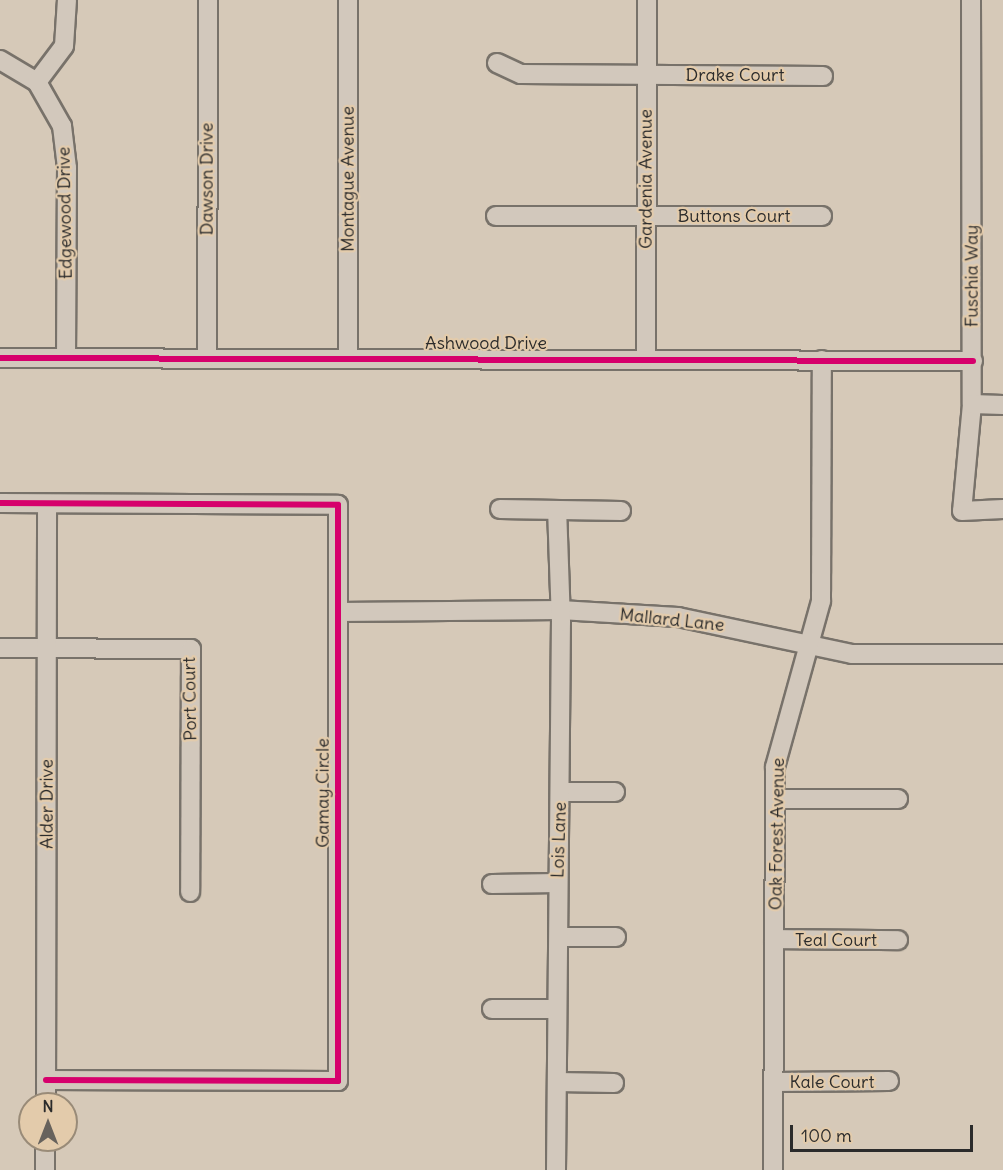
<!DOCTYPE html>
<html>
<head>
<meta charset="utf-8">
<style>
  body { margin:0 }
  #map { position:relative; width:1003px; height:1170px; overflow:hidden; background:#d6c9b8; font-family:Delius,sans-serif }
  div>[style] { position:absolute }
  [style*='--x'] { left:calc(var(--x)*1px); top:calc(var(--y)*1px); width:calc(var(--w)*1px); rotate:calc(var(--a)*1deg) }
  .roads { filter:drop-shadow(2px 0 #78726a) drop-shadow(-2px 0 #78726a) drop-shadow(0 2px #78726a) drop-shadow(0 -2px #78726a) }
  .minor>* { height:18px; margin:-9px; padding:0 9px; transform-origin:9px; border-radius:9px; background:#d2c8bc }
  .cycleway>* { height:6px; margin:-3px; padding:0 3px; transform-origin:3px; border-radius:3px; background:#d6006c }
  span { translate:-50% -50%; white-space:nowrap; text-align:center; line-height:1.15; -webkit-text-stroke:4.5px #e3cbab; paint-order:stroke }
  .street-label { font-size:18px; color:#2b2b2b }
  .north { position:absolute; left:18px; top:1092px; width:60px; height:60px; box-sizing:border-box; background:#e3cbab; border:2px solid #998b78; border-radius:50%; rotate:0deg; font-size:16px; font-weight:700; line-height:24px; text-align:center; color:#2b2b2b }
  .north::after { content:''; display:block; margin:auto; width:21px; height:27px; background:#67625c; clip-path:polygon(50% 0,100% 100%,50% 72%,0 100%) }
  .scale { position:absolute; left:790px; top:1125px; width:183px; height:27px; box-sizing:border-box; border:3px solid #2b2b2b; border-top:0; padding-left:8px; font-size:18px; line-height:21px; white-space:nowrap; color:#2b2b2b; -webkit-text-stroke:4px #e3cbab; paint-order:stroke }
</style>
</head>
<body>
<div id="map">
  <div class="roads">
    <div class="minor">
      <div style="--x:348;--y:0;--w:358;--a:90"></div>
      <div style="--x:971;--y:0;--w:404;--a:89.9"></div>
      <div style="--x:972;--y:404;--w:107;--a:95.3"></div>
      <div style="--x:962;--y:511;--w:41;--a:-2.8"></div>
      <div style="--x:0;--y:60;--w:43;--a:30.7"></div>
      <div style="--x:37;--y:82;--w:51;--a:60.4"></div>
      <div style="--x:62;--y:126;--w:42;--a:83.2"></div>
      <div style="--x:67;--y:168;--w:190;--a:90.3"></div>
      <div style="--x:497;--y:63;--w:26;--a:25"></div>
      <div style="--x:521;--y:74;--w:302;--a:0.4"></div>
      <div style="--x:37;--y:82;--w:45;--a:-53.1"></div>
      <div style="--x:64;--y:46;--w:46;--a:-86.3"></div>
      <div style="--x:496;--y:216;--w:326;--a:0"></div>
      <div style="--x:0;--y:358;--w:973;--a:0.18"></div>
      <div style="--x:207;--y:358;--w:358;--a:-89.8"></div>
      <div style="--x:646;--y:359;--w:359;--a:-89.8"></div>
      <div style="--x:972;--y:404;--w:31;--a:2"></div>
      <div style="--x:0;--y:503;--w:338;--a:0.3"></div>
      <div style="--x:338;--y:505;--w:576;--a:90"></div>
      <div style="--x:338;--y:1081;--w:292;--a:-179.8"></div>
      <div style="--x:500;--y:509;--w:121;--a:0.9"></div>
      <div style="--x:339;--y:612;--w:221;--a:-0.5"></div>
      <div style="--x:560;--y:610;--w:118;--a:3.4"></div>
      <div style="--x:678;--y:617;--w:178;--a:12"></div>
      <div style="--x:852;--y:654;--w:151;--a:0"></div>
      <div style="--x:0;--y:648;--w:191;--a:0.3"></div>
      <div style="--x:191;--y:649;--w:243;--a:90.2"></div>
      <div style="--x:561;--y:792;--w:54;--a:0"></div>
      <div style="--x:775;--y:799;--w:123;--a:0"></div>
      <div style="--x:492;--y:884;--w:66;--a:-0.9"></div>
      <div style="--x:559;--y:937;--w:57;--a:0"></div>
      <div style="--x:774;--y:939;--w:124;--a:0.5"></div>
      <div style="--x:492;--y:1009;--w:65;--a:0"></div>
      <div style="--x:557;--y:1082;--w:57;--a:1"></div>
      <div style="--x:774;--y:1082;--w:115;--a:-0.5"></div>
      <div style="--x:46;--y:1104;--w:600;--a:-89.9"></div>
      <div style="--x:45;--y:1170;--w:30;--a:-90"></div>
      <div style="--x:556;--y:1170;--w:548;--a:-89.48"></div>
      <div style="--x:561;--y:622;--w:112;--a:-92"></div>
      <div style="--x:773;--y:1170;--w:403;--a:-89.7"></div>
      <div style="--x:775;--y:767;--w:172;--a:-74.5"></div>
      <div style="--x:821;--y:601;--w:241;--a:-89.8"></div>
    </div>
  </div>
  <div class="cycleway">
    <div style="--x:0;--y:358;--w:973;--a:0.18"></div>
    <div style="--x:0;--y:503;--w:338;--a:0.3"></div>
    <div style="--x:338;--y:505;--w:576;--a:90"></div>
    <div style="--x:338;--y:1081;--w:292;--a:-179.8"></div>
  </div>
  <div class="street-label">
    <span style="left:735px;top:75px">Drake Court</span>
    <span style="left:207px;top:179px;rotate:-90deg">Dawson Drive</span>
    <span style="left:348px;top:179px;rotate:-90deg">Montague Avenue</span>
    <span style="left:646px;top:179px;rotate:-90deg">Gardenia Avenue</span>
    <span style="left:65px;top:213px;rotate:-91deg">Edgewood Drive</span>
    <span style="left:734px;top:216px">Buttons Court</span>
    <span style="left:972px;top:276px;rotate:-90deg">Fuschia Way</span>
    <span style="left:486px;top:343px">Ashwood Drive</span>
    <span style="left:672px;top:620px;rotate:6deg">Mallard Lane</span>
    <span style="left:190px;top:699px;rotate:-91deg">Port Court</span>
    <span style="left:323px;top:793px;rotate:-90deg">Gamay Circle</span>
    <span style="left:47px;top:804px;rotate:-90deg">Alder Drive</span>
    <span style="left:777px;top:834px;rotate:-89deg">Oak Forest Avenue</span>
    <span style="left:559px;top:840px;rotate:-88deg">Lois Lane</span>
    <span style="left:836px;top:940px">Teal Court</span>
    <span style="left:832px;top:1082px">Kale Court</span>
  </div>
  <div class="north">N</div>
  <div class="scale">100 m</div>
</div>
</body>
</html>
